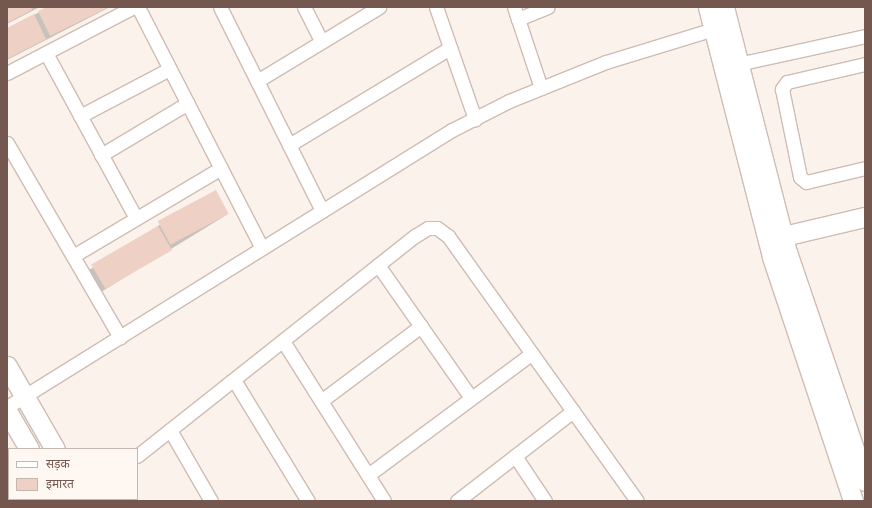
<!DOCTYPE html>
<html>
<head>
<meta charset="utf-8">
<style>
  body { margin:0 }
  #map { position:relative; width:872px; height:508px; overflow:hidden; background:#fbf3eb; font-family:Inter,"Noto Sans Devanagari",sans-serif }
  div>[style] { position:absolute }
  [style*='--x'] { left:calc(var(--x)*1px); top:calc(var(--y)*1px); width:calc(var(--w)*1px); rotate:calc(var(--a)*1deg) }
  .shadow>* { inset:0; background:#0003 }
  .building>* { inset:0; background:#eed0c5; transform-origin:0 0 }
  .roads { filter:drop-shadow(1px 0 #cfbcb4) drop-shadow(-1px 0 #cfbcb4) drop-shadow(0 1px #cfbcb4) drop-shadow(0 -1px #cfbcb4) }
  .street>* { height:13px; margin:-6.5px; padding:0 6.5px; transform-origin:6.5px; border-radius:6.5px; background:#fff }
  .secondary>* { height:19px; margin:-9.5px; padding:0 9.5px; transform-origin:9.5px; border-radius:9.5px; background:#fff }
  span { translate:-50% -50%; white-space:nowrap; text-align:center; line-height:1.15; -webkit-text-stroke:3px #fef7f2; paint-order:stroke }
  .frame { position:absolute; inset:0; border:8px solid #745850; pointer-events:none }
  .legend { position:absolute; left:8px; top:448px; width:130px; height:52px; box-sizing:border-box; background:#fef7f2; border:1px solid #c7b7b1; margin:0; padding:5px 7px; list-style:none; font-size:12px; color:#745850 }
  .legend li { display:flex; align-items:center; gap:8px; height:20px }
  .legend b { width:20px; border:1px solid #c7b7b1 }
</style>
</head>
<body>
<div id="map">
  <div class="shadow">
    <div style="clip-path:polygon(7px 7px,40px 7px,7px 24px)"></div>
    <div style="clip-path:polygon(49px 7px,110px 7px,7px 60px,7px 29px)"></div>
    <div style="clip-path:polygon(228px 214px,101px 292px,89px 270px,161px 224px)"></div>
  </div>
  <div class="building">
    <div style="clip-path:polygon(7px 7px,31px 7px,32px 10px,7px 23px)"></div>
    <div style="clip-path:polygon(47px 7px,109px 7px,50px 36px,38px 11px)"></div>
    <div style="clip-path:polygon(34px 14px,46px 39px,7px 59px,7px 28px)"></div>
    <div style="left:216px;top:190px;width:27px;height:66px;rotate:62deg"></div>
    <div style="left:158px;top:226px;width:28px;height:77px;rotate:60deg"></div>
  </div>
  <div class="roads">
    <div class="street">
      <div style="--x:138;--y:7;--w:271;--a:62.8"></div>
      <div style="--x:220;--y:7;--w:228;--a:63.4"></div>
      <div style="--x:304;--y:7;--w:39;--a:63"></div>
      <div style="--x:436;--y:7;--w:119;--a:70.8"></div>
      <div style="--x:514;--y:7;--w:13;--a:72"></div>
      <div style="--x:46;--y:53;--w:188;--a:61.4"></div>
      <div style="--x:738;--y:64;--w:130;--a:-12.4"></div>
      <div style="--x:865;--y:64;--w:80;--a:167"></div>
      <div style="--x:787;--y:82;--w:9;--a:126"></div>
      <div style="--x:782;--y:89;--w:90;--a:78.4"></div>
      <div style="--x:800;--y:177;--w:8;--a:40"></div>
      <div style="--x:806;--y:182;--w:61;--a:-13.3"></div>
      <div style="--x:7;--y:73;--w:142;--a:-27.6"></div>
      <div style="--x:257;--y:81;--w:143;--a:-31.2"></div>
      <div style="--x:541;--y:88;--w:73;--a:-108.4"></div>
      <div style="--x:518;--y:19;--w:32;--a:-22"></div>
      <div style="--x:80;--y:116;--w:101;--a:-27.8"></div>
      <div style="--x:7;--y:143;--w:225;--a:59.8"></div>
      <div style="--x:289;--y:145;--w:188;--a:-31.1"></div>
      <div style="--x:101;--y:155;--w:101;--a:-30.9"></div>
      <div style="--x:73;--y:256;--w:172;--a:-30.7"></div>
      <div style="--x:378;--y:265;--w:162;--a:55"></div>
      <div style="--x:283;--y:341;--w:189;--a:57.7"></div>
      <div style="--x:234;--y:380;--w:142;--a:58.6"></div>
      <div style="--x:321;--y:401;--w:125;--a:-36.9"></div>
      <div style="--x:7;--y:407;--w:524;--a:-31.9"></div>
      <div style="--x:452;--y:130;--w:64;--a:-27"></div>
      <div style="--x:509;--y:101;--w:105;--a:-21.9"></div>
      <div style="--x:606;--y:62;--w:113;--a:-17"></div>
      <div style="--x:170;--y:430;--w:82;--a:60"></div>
      <div style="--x:137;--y:456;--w:355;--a:-38.4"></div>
      <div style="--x:415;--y:236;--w:15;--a:-32"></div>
      <div style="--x:428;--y:228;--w:9;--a:0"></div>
      <div style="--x:437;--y:228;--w:14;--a:36"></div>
      <div style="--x:448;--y:236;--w:325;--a:54.5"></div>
      <div style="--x:515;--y:456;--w:54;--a:56.3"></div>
      <div style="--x:368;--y:475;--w:204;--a:-36.6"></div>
      <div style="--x:457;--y:501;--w:147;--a:-37.8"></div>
    </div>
    <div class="secondary">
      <div style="--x:708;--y:7;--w:258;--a:75.6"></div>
      <div style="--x:772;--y:257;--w:257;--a:71.6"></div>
      <div style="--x:724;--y:7;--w:253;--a:75.6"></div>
      <div style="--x:787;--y:252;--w:242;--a:71.2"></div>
      <div style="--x:771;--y:239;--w:97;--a:-13.2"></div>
      <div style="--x:7;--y:366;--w:96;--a:60"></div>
      <div style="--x:7;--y:411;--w:44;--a:59.9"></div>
      <div style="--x:57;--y:499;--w:3;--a:45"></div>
      <div style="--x:84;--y:499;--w:2;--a:63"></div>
    </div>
  </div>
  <div class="frame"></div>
  <ul class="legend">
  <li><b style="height:5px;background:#fff"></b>सड़क</li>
  <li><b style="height:11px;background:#eed0c5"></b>इमारत</li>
  </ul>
</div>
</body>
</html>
